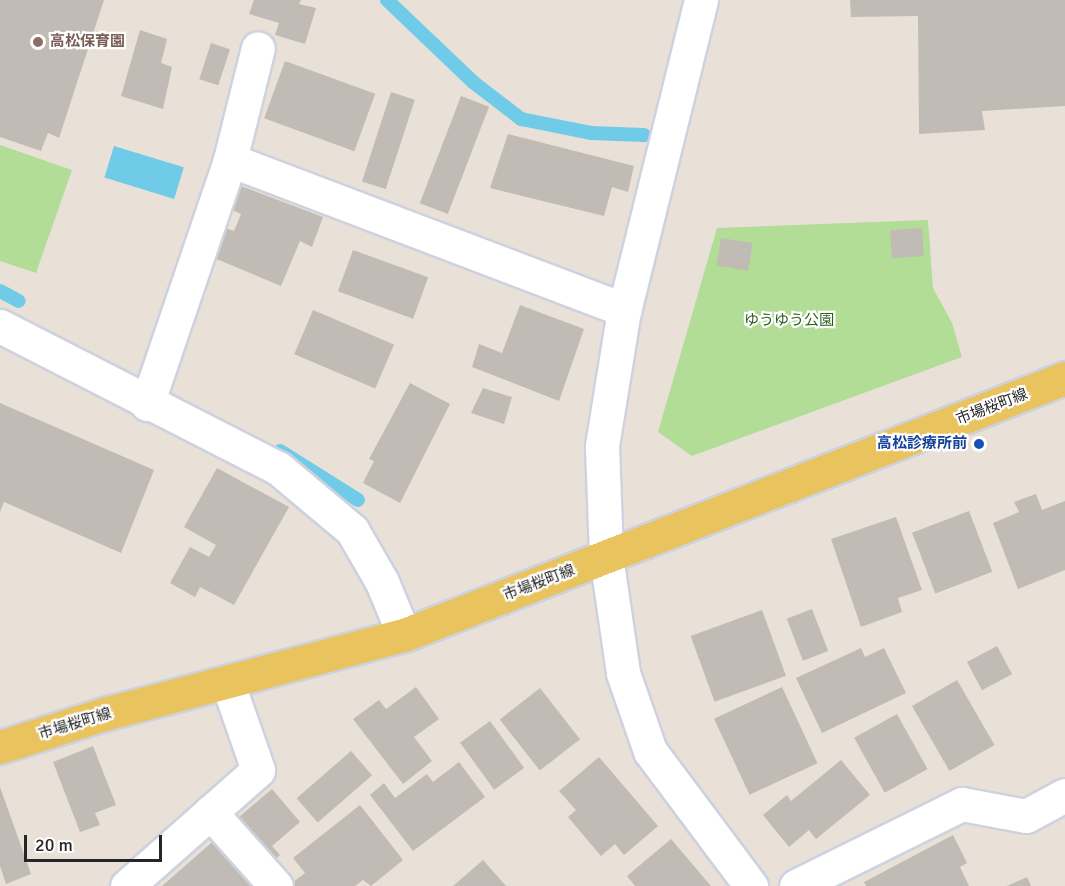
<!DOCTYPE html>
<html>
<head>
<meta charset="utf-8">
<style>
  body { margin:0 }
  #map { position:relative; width:1065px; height:886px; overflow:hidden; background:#e9e1d8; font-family:Signika,"Noto Sans JP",sans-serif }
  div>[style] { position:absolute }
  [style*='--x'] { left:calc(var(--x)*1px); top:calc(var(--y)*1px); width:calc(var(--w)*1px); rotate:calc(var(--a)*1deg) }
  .green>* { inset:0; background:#b1dd97 }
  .water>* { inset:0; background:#6fcbe7; transform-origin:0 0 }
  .stream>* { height:14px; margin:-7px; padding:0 7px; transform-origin:7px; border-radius:7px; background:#6fcbe7 }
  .building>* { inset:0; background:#c1bbb5; transform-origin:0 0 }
  .roads { filter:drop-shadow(2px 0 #ced2df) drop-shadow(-2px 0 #ced2df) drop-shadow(0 2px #ced2df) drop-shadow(0 -2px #ced2df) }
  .minor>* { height:33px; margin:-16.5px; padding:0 16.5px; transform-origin:16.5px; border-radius:16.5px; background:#fff }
  .major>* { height:33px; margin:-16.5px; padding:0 16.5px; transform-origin:16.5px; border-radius:16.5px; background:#e8c35e }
  .dots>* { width:16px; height:16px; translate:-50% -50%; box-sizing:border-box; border:3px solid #fff; border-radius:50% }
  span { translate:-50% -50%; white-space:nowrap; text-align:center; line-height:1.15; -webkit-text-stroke:4.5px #fff; paint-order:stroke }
  .education-label { font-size:15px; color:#785e54; font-weight:700 }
  .left { translate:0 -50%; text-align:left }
  .park-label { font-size:15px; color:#2c5e1c }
  .street-label { font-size:15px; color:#262626 }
  .transit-label { font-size:15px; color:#164399; font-weight:700 }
  .right { translate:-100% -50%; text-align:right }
  .scale { position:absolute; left:24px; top:835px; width:138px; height:27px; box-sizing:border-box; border:3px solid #262626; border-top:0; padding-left:8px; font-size:18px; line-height:21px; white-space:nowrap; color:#262626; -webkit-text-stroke:4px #fff; paint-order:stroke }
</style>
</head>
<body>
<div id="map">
  <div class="green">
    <div style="clip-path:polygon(0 145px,72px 170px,36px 273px,0 261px)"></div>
    <div style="clip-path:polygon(928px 220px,933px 288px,952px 323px,962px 357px,692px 456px,658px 432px,717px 228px)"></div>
  </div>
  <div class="water">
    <div style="left:114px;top:146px;width:73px;height:33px;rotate:17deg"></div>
  </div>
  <div class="stream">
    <div style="--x:387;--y:0;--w:119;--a:43.6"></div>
    <div style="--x:473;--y:82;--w:61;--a:37.6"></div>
    <div style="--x:521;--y:119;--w:71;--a:11.3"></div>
    <div style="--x:591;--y:133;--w:53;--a:2.2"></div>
    <div style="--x:0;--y:291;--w:21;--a:28"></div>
    <div style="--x:280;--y:451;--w:92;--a:32.1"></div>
  </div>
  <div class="building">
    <div style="clip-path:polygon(0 0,104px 0,59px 138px,48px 133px,41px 151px,0 137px)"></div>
    <div style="clip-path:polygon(254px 0,301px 0,299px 4px,316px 8px,305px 44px,275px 35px,279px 23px,249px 14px)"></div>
    <div style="clip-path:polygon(850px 0,1065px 0,1065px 106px,982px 111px,985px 130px,919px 134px,918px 16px,851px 17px)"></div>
    <div style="clip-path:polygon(140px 30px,167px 39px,161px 63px,172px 67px,163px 109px,121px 96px)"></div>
    <div style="left:211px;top:43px;width:20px;height:38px;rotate:18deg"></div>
    <div style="left:285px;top:61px;width:96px;height:61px;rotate:20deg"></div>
    <div style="left:391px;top:92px;width:25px;height:94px;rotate:18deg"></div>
    <div style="left:461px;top:96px;width:30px;height:115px;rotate:21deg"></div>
    <div style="clip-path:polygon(508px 134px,634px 166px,628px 192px,612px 187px,604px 216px,490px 188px)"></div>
    <div style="clip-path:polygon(241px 186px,323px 217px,312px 247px,300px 241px,281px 286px,214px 258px,225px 228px,234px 231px,241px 214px,230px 209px)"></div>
    <div style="left:922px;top:228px;width:28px;height:32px;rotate:86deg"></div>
    <div style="left:721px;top:238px;width:32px;height:28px;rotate:9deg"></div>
    <div style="left:353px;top:250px;width:80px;height:44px;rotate:20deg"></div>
    <div style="clip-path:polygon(520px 305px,584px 329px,559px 401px,472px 367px,479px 344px,502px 353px)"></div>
    <div style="left:313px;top:310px;width:88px;height:48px;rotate:23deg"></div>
    <div style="clip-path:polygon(410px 383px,450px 404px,400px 503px,363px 483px,374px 461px,369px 459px)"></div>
    <div style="clip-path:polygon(483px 388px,512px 397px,504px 424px,471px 413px)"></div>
    <div style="clip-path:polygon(0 403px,154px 470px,121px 553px,4px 502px,0 512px)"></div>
    <div style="clip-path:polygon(217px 468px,289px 507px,234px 605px,200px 587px,195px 597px,170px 583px,190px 547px,209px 557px,216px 545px,184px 527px)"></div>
    <div style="clip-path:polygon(1036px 494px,1042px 510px,1065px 501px,1065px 570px,1018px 589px,993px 523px,1019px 512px,1014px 502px)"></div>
    <div style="left:969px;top:511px;width:65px;height:61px;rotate:69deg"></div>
    <div style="clip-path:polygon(896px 517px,922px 590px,898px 598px,902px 612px,861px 627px,831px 539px)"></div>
    <div style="left:812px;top:609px;width:45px;height:27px;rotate:69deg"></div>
    <div style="left:762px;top:610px;width:70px;height:76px;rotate:70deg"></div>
    <div style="left:997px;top:646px;width:32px;height:34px;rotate:62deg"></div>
    <div style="clip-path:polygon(861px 648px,865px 657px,884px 648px,906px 693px,822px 733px,796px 678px)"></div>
    <div style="left:957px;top:680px;width:75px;height:52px;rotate:60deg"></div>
    <div style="clip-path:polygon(416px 687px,439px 719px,414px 737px,432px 761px,403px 784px,353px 719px,379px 700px,386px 709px)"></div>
    <div style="left:782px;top:687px;width:84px;height:75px;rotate:65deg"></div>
    <div style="left:540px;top:688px;width:65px;height:51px;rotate:52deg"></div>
    <div style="left:897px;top:714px;width:63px;height:49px;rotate:61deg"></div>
    <div style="left:490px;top:721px;width:58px;height:37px;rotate:54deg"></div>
    <div style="clip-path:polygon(93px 746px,116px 805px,95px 813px,100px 825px,80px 832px,53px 762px)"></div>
    <div style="left:351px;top:751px;width:32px;height:72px;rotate:49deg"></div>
    <div style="clip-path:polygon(599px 757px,658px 826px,624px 855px,615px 844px,601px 856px,568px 817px,576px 810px,559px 791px)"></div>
    <div style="clip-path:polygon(841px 760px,870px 795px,816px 839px,809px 830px,789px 847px,763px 815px,787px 795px,791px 801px)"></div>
    <div style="clip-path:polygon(459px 762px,485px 797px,413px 851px,370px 795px,384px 783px,395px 798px,427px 774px,433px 782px)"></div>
    <div style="clip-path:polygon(0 787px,31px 874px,6px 884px,0 866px)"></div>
    <div style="clip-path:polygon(272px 789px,300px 822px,272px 846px,280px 855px,268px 865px,232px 823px)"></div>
    <div style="clip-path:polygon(360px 805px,403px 860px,371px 886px,363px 880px,355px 886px,294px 886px,292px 883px,305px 873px,293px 858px)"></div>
    <div style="clip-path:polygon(953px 835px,967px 863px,960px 867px,969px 886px,866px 886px,864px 882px)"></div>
    <div style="clip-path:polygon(219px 836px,262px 886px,162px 886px)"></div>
    <div style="clip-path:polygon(671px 839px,711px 886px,635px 886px,627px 876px)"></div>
    <div style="clip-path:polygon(483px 860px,506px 886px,453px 886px)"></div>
    <div style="clip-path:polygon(1027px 877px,1031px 886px,1007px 886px)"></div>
  </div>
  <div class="roads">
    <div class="minor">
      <div style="--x:701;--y:0;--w:319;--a:103.9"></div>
      <div style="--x:624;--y:310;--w:138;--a:99.2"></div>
      <div style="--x:602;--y:446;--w:110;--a:87.9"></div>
      <div style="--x:606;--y:556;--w:118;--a:81.7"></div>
      <div style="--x:623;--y:673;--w:83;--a:70.9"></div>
      <div style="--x:650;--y:751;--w:169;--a:53.2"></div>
      <div style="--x:230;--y:160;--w:422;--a:20.8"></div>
      <div style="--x:0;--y:326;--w:312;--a:27.1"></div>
      <div style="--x:278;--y:468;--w:97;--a:40"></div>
      <div style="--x:352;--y:530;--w:60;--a:60"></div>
      <div style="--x:382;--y:582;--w:57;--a:67.5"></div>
      <div style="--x:147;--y:404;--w:258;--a:-71.2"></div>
      <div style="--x:230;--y:160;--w:115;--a:-76"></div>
      <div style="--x:210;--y:812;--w:99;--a:48.3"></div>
      <div style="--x:127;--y:886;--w:175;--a:-41.5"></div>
      <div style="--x:258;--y:770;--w:91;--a:-109.2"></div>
      <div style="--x:796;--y:886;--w:185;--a:-26.3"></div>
      <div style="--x:962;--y:804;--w:65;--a:10.6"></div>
      <div style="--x:1026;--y:816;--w:44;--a:-28.3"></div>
    </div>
    <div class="major">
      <div style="--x:0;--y:747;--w:109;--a:-17.6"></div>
      <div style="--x:104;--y:714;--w:310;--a:-14.8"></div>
      <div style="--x:404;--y:635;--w:709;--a:-21.25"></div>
    </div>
  </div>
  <div class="dots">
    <div style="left:38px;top:42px;background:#8d6e63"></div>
    <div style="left:979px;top:444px;background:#1a4fb4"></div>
  </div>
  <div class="education-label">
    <span class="left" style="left:50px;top:42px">高松保育園</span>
  </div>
  <div class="park-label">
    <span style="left:789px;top:321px">ゆうゆう公園</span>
  </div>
  <div class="street-label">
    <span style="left:992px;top:407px;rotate:-21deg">市場桜町線</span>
    <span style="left:539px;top:583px;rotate:-21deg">市場桜町線</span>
    <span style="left:75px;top:724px;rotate:-17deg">市場桜町線</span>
  </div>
  <div class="transit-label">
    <span class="right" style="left:967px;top:444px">高松診療所前</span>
  </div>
  <div class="scale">20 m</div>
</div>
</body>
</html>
